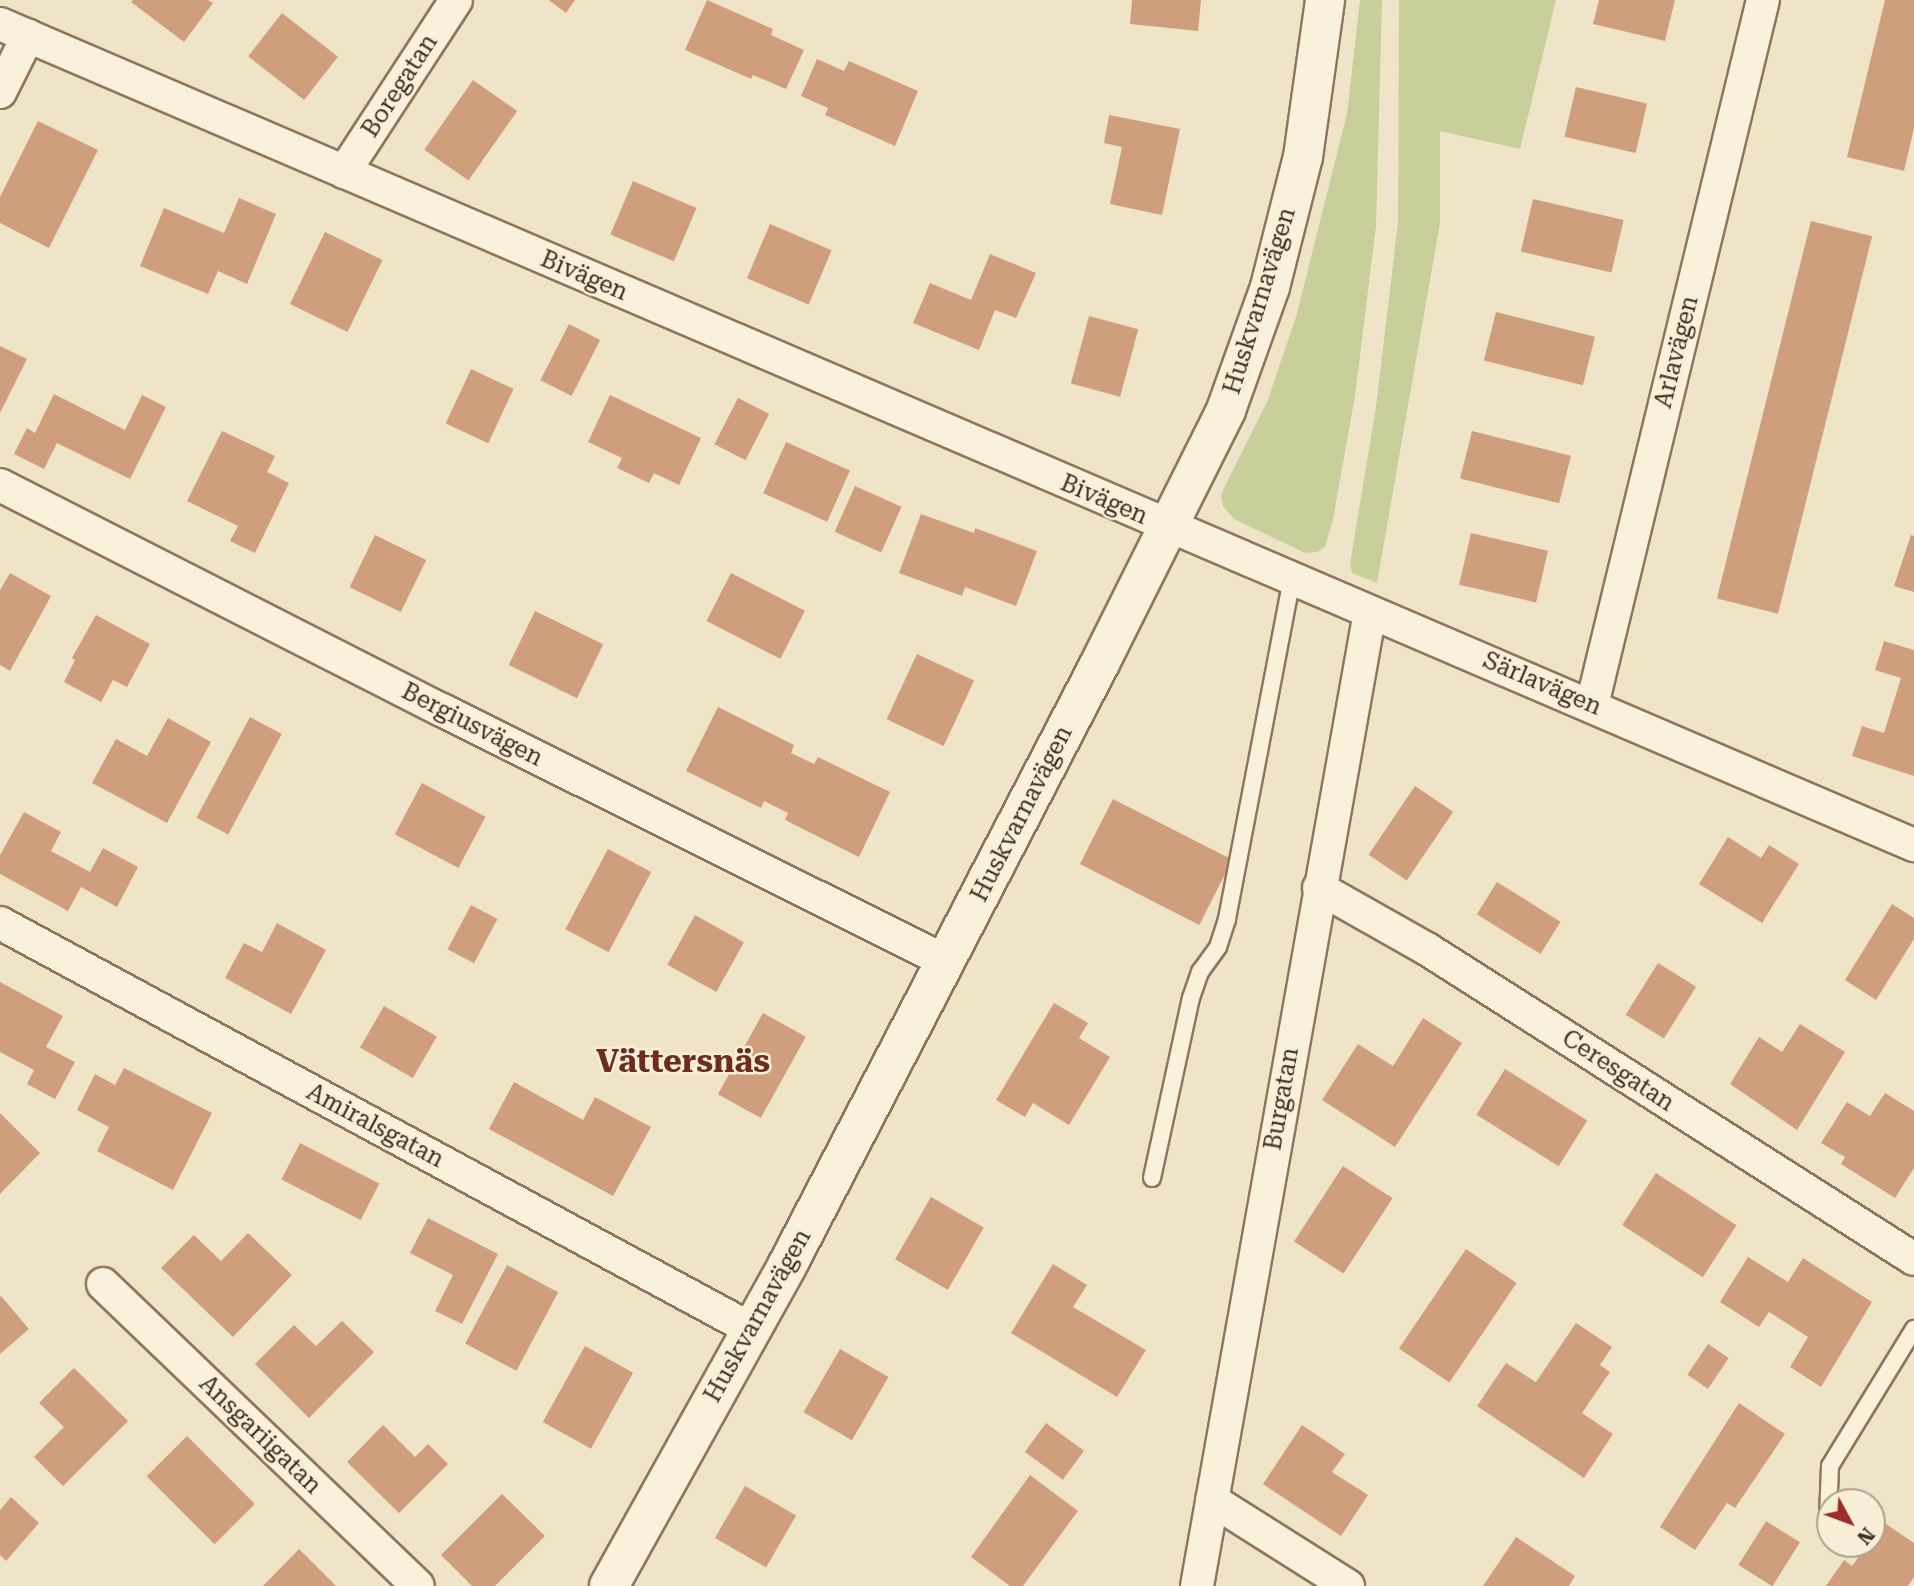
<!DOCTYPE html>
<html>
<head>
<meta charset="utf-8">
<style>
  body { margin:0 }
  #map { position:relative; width:1914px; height:1586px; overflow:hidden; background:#f0e4c8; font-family:"Roboto Serif",serif }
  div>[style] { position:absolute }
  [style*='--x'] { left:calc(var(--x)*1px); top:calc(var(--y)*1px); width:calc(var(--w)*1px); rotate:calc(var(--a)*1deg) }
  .green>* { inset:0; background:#c9cf9b }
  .building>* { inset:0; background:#cf9f7d; transform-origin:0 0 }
  .roads { filter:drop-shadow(2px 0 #8d765c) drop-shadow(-2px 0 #8d765c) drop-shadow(0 2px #8d765c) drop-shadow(0 -2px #8d765c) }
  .lane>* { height:16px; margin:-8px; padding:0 8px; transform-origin:8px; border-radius:8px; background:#faf1dc }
  .street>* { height:32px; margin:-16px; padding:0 16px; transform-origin:16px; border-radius:16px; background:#faf1dc }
  .secondary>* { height:38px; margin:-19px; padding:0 19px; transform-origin:19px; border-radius:19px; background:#faf1dc }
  span { translate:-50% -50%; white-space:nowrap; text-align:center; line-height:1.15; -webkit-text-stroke:5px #f7eed8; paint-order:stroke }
  .street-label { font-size:24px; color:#3d2e20 }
  .district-label { font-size:32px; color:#6b2e1e; font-weight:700 }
  .north { position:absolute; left:1816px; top:1488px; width:70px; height:70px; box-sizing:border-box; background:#f7eed8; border:2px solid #ada18e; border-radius:50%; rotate:131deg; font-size:19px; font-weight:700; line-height:28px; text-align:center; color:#3d2e20 }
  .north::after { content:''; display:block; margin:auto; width:24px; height:32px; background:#9e2a2b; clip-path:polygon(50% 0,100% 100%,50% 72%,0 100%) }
</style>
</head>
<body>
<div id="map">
  <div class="green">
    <div style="clip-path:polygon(1360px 0,1382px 0,1376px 226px,1355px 396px,1333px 519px,1325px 547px,1317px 552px,1305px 553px,1234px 519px,1223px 506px,1221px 494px,1267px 402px,1296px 317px,1347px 114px)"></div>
    <div style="clip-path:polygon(1399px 0,1556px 0,1520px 149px,1440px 131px,1440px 223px,1377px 583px,1352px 573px,1350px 564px,1376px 407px,1398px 222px)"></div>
  </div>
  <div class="building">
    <div style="clip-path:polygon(133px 0,208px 0,213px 3px,184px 42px,131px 2px)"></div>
    <div style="clip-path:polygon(549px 0,575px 0,566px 13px)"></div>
    <div style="clip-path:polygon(707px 0,773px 29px,771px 35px,804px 50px,786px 89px,753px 75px,751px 79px,685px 50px)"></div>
    <div style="clip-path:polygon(1132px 0,1201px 0,1198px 31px,1130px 24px)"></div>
    <div style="clip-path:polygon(1599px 0,1675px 0,1665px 41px,1593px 24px)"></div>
    <div style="clip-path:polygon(1885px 0,1914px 0,1914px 128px,1904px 171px,1847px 157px)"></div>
    <div style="left:282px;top:13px;width:71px;height:55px;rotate:38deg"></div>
    <div style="clip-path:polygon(817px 59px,844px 71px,849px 61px,918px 91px,895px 146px,825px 115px,828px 108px,801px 96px)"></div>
    <div style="left:473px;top:80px;width:54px;height:85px;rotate:35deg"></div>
    <div style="left:1576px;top:87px;width:73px;height:51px;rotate:13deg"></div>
    <div style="clip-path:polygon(1109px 115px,1180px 129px,1162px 215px,1110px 204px,1122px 147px,1104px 143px)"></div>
    <div style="clip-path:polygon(38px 121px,98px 150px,49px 248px,0 223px,0 197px)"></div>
    <div style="left:633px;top:181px;width:69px;height:58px;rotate:23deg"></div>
    <div style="clip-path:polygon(239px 198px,276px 214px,247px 284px,218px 271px,208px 294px,140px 266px,164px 208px,224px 233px)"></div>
    <div style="left:1533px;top:199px;width:93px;height:54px;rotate:13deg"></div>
    <div style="left:1811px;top:221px;width:63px;height:389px;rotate:14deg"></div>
    <div style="left:770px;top:224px;width:67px;height:59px;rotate:23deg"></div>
    <div style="left:325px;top:232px;width:64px;height:80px;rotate:26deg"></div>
    <div style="clip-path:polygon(990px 254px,1036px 273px,1016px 318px,995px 310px,979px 350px,913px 323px,930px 283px,971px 300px)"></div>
    <div style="left:1496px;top:312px;width:102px;height:50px;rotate:14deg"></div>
    <div style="left:1089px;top:316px;width:51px;height:70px;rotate:15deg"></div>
    <div style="left:569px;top:324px;width:35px;height:63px;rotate:27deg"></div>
    <div style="clip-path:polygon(0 346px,27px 359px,0 413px)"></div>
    <div style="left:471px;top:369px;width:47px;height:60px;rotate:25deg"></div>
    <div style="clip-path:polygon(54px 394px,125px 430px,142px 395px,166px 407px,130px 479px,57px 443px,44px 469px,14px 454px,27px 428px,35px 433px)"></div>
    <div style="clip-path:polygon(610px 395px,701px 438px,679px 485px,654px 473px,649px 483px,617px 468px,622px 458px,588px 442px)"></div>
    <div style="left:738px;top:398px;width:35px;height:52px;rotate:27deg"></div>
    <div style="clip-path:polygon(222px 431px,275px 456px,267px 472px,289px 483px,255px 553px,230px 541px,238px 526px,187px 501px)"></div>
    <div style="left:1472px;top:431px;width:102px;height:49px;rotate:14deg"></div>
    <div style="left:786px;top:442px;width:70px;height:56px;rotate:24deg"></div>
    <div style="left:855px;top:486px;width:51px;height:50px;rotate:24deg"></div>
    <div style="clip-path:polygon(921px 514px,974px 533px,975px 528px,1037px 551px,1016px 606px,965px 587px,962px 596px,899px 573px)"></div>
    <div style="left:1471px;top:533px;width:79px;height:53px;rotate:13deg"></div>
    <div style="left:375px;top:535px;width:57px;height:58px;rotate:26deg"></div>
    <div style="clip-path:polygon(1911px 535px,1914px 536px,1914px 592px,1894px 586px)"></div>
    <div style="clip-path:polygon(10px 573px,51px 596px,10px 671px,0 665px,0 590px)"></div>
    <div style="left:731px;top:573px;width:83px;height:54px;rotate:27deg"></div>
    <div style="left:535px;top:611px;width:76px;height:60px;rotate:26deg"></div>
    <div style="clip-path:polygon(96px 615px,150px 644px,127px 687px,113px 680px,101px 702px,64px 682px,75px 660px,72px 658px)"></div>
    <div style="clip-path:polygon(1884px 641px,1914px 650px,1914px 776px,1852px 756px,1862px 726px,1884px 733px,1901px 678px,1875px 670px)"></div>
    <div style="left:917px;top:654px;width:63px;height:72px;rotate:25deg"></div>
    <div style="clip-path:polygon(718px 707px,794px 745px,791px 753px,814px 764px,818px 757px,890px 792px,859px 857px,785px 820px,788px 813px,764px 801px,761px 808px,686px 771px)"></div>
    <div style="left:250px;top:717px;width:36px;height:114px;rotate:28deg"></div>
    <div style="clip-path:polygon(168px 718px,211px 742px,167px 823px,92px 783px,116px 739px,147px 756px)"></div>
    <div style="left:422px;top:783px;width:72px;height:58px;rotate:28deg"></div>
    <div style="left:1415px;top:786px;width:46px;height:83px;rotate:34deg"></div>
    <div style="left:1113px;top:799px;width:134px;height:73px;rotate:27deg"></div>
    <div style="clip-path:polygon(24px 812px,61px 832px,51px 851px,90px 872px,103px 848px,138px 867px,117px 907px,81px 887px,68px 911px,0 874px,0 855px)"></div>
    <div style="clip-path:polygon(1728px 837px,1761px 858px,1769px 845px,1799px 864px,1762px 923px,1699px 884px)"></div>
    <div style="left:608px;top:849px;width:49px;height:91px;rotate:28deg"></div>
    <div style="left:1497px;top:882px;width:75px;height:38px;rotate:32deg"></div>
    <div style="clip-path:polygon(1892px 904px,1914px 918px,1914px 939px,1876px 1000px,1845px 980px)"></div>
    <div style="left:471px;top:905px;width:30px;height:50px;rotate:28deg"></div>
    <div style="left:695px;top:915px;width:56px;height:57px;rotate:29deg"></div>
    <div style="clip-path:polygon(277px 923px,326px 950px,291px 1014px,225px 978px,244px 943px,262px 952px)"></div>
    <div style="left:1658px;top:963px;width:45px;height:61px;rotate:32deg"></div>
    <div style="clip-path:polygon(0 982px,63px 1016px,46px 1047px,75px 1062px,55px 1099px,27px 1084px,34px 1070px,0 1052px)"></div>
    <div style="clip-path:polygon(1054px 1003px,1088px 1023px,1079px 1038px,1110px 1057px,1069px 1125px,1033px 1103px,1025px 1117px,996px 1100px)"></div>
    <div style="left:384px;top:1006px;width:61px;height:48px;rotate:30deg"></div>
    <div style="left:763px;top:1013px;width:49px;height:93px;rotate:29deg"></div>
    <div style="clip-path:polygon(1423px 1018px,1462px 1043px,1395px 1147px,1322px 1100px,1358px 1044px,1393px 1066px)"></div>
    <div style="clip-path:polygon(1800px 1024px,1845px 1052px,1797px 1130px,1730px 1084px,1759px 1037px,1782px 1052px)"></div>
    <div style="clip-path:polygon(124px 1068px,212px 1113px,173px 1190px,97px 1151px,109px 1127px,77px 1110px,95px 1074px,115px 1085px)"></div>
    <div style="left:1505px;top:1069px;width:97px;height:54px;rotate:32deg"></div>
    <div style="clip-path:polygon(514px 1082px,583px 1120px,595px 1097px,651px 1127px,613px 1196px,489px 1129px)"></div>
    <div style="clip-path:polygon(1885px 1093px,1914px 1111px,1914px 1168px,1895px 1198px,1841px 1164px,1845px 1157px,1821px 1143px,1847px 1102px,1870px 1116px)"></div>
    <div style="clip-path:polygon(0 1113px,40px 1153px,0 1194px)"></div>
    <div style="left:300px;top:1143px;width:89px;height:41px;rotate:27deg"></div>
    <div style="left:1343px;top:1166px;width:59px;height:90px;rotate:33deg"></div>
    <div style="left:1656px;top:1173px;width:96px;height:62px;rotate:33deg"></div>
    <div style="left:931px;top:1197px;width:61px;height:72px;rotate:30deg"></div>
    <div style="clip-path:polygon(428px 1218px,498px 1254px,462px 1324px,435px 1311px,453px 1275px,410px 1253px)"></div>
    <div style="clip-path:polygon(248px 1233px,292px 1275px,233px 1337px,161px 1268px,194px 1235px,221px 1261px)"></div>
    <div style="left:1466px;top:1249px;width:61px;height:120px;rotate:34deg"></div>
    <div style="clip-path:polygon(1748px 1257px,1788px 1282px,1803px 1258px,1872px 1302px,1821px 1387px,1790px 1367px,1808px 1337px,1769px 1312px,1759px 1327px,1720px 1302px)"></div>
    <div style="clip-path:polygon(1053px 1264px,1087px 1285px,1073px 1307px,1146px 1350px,1117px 1397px,1011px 1333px)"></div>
    <div style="left:507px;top:1265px;width:58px;height:89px;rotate:28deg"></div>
    <div style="clip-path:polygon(1px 1296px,29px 1329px,0 1354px,0 1297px)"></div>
    <div style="clip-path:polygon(342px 1321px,374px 1352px,309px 1418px,255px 1364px,294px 1325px,316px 1346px)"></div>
    <div style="clip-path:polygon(1576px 1323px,1612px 1347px,1600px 1365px,1610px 1372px,1582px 1413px,1613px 1434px,1584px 1478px,1477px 1406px,1506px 1363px,1536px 1382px)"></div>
    <div style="left:1708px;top:1344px;width:25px;height:37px;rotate:34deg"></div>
    <div style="left:585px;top:1346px;width:55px;height:87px;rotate:29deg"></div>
    <div style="left:840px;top:1349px;width:56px;height:73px;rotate:30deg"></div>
    <div style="clip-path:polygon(74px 1368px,128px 1421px,63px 1486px,34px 1457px,64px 1427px,39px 1403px)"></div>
    <div style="clip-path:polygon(1739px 1403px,1785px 1434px,1735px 1508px,1727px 1503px,1695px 1550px,1660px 1527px)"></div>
    <div style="left:1046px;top:1423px;width:47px;height:36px;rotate:36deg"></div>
    <div style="clip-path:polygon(383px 1425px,415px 1457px,428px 1444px,448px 1464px,399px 1513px,347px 1462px)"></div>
    <div style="clip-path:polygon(1302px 1425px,1345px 1454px,1332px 1472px,1368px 1495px,1341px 1536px,1263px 1484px)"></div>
    <div style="left:187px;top:1436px;width:96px;height:57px;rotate:45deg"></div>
    <div style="clip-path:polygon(1030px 1475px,1078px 1511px,1023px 1586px,1010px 1586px,971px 1557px)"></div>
    <div style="left:745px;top:1486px;width:59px;height:60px;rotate:30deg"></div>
    <div style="clip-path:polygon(502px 1494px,545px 1536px,495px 1586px,472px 1586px,441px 1555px)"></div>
    <div style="clip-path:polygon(11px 1497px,39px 1523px,6px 1561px,0 1555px,0 1510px)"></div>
    <div style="left:1766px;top:1521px;width:40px;height:52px;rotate:32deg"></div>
    <div style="clip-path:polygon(1883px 1522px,1914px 1543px,1914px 1577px,1908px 1586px,1826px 1586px,1844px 1560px,1852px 1566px,1868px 1544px,1872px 1544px,1872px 1537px)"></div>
    <div style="clip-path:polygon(1516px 1537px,1575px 1576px,1569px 1586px,1483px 1586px)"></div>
    <div style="clip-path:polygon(299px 1549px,336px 1586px,263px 1586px)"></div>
  </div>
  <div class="roads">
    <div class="lane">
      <div style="--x:1152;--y:1178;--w:184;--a:-77.8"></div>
      <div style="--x:1191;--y:998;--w:28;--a:-71"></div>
      <div style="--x:1200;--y:972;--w:31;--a:-54"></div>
      <div style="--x:1218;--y:947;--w:29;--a:-72"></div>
      <div style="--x:1227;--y:919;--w:346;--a:-79.2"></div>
      <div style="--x:1828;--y:1518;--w:52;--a:-87.8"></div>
      <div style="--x:1830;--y:1466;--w:161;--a:-58.5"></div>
    </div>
    <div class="street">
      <div style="--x:0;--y:24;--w:2083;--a:23.22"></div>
      <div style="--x:0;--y:92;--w:63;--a:-63.4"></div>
      <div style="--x:344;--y:172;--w:205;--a:-56.9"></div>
      <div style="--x:0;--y:485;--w:496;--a:27"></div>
      <div style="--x:442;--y:710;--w:562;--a:26.52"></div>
      <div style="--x:1592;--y:705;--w:725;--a:-76.37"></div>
      <div style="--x:1319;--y:888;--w:124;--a:29.5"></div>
      <div style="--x:1427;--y:949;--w:577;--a:32.48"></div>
      <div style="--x:0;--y:923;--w:854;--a:28.4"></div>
      <div style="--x:103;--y:1284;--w:436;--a:43.8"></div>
      <div style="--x:1212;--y:1500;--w:161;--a:32.3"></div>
      <div style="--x:1197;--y:1586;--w:989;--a:-79.93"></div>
    </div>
    <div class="secondary">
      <div style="--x:609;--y:1586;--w:368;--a:-60.9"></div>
      <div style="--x:788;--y:1264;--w:677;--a:-62.56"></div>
      <div style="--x:1100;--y:663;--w:283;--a:-63.5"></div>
      <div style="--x:1226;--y:410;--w:131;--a:-70.3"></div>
      <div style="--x:1270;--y:287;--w:134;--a:-75.8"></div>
      <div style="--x:1303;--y:157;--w:159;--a:-82"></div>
    </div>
  </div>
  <div class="street-label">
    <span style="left:400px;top:86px;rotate:-57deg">Boregatan</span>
    <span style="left:584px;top:276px;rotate:23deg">Bivägen</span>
    <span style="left:1260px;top:301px;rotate:-73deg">Huskvarnavägen</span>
    <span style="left:1677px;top:352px;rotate:-76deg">Arlavägen</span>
    <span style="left:1104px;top:500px;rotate:23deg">Bivägen</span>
    <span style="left:1542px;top:684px;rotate:23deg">Särlavägen</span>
    <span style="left:472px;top:725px;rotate:27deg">Bergiusvägen</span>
    <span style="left:1022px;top:814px;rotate:-63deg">Huskvarnavägen</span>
    <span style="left:1618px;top:1071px;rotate:33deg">Ceresgatan</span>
    <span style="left:1282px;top:1099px;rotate:-80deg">Burgatan</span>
    <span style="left:375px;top:1126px;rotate:28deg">Amiralsgatan</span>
    <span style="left:758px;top:1316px;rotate:-61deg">Huskvarnavägen</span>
    <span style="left:260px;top:1435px;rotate:44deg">Ansgariigatan</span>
  </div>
  <div class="district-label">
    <span style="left:683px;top:1061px">Vättersnäs</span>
  </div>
  <div class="north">N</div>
</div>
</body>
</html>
